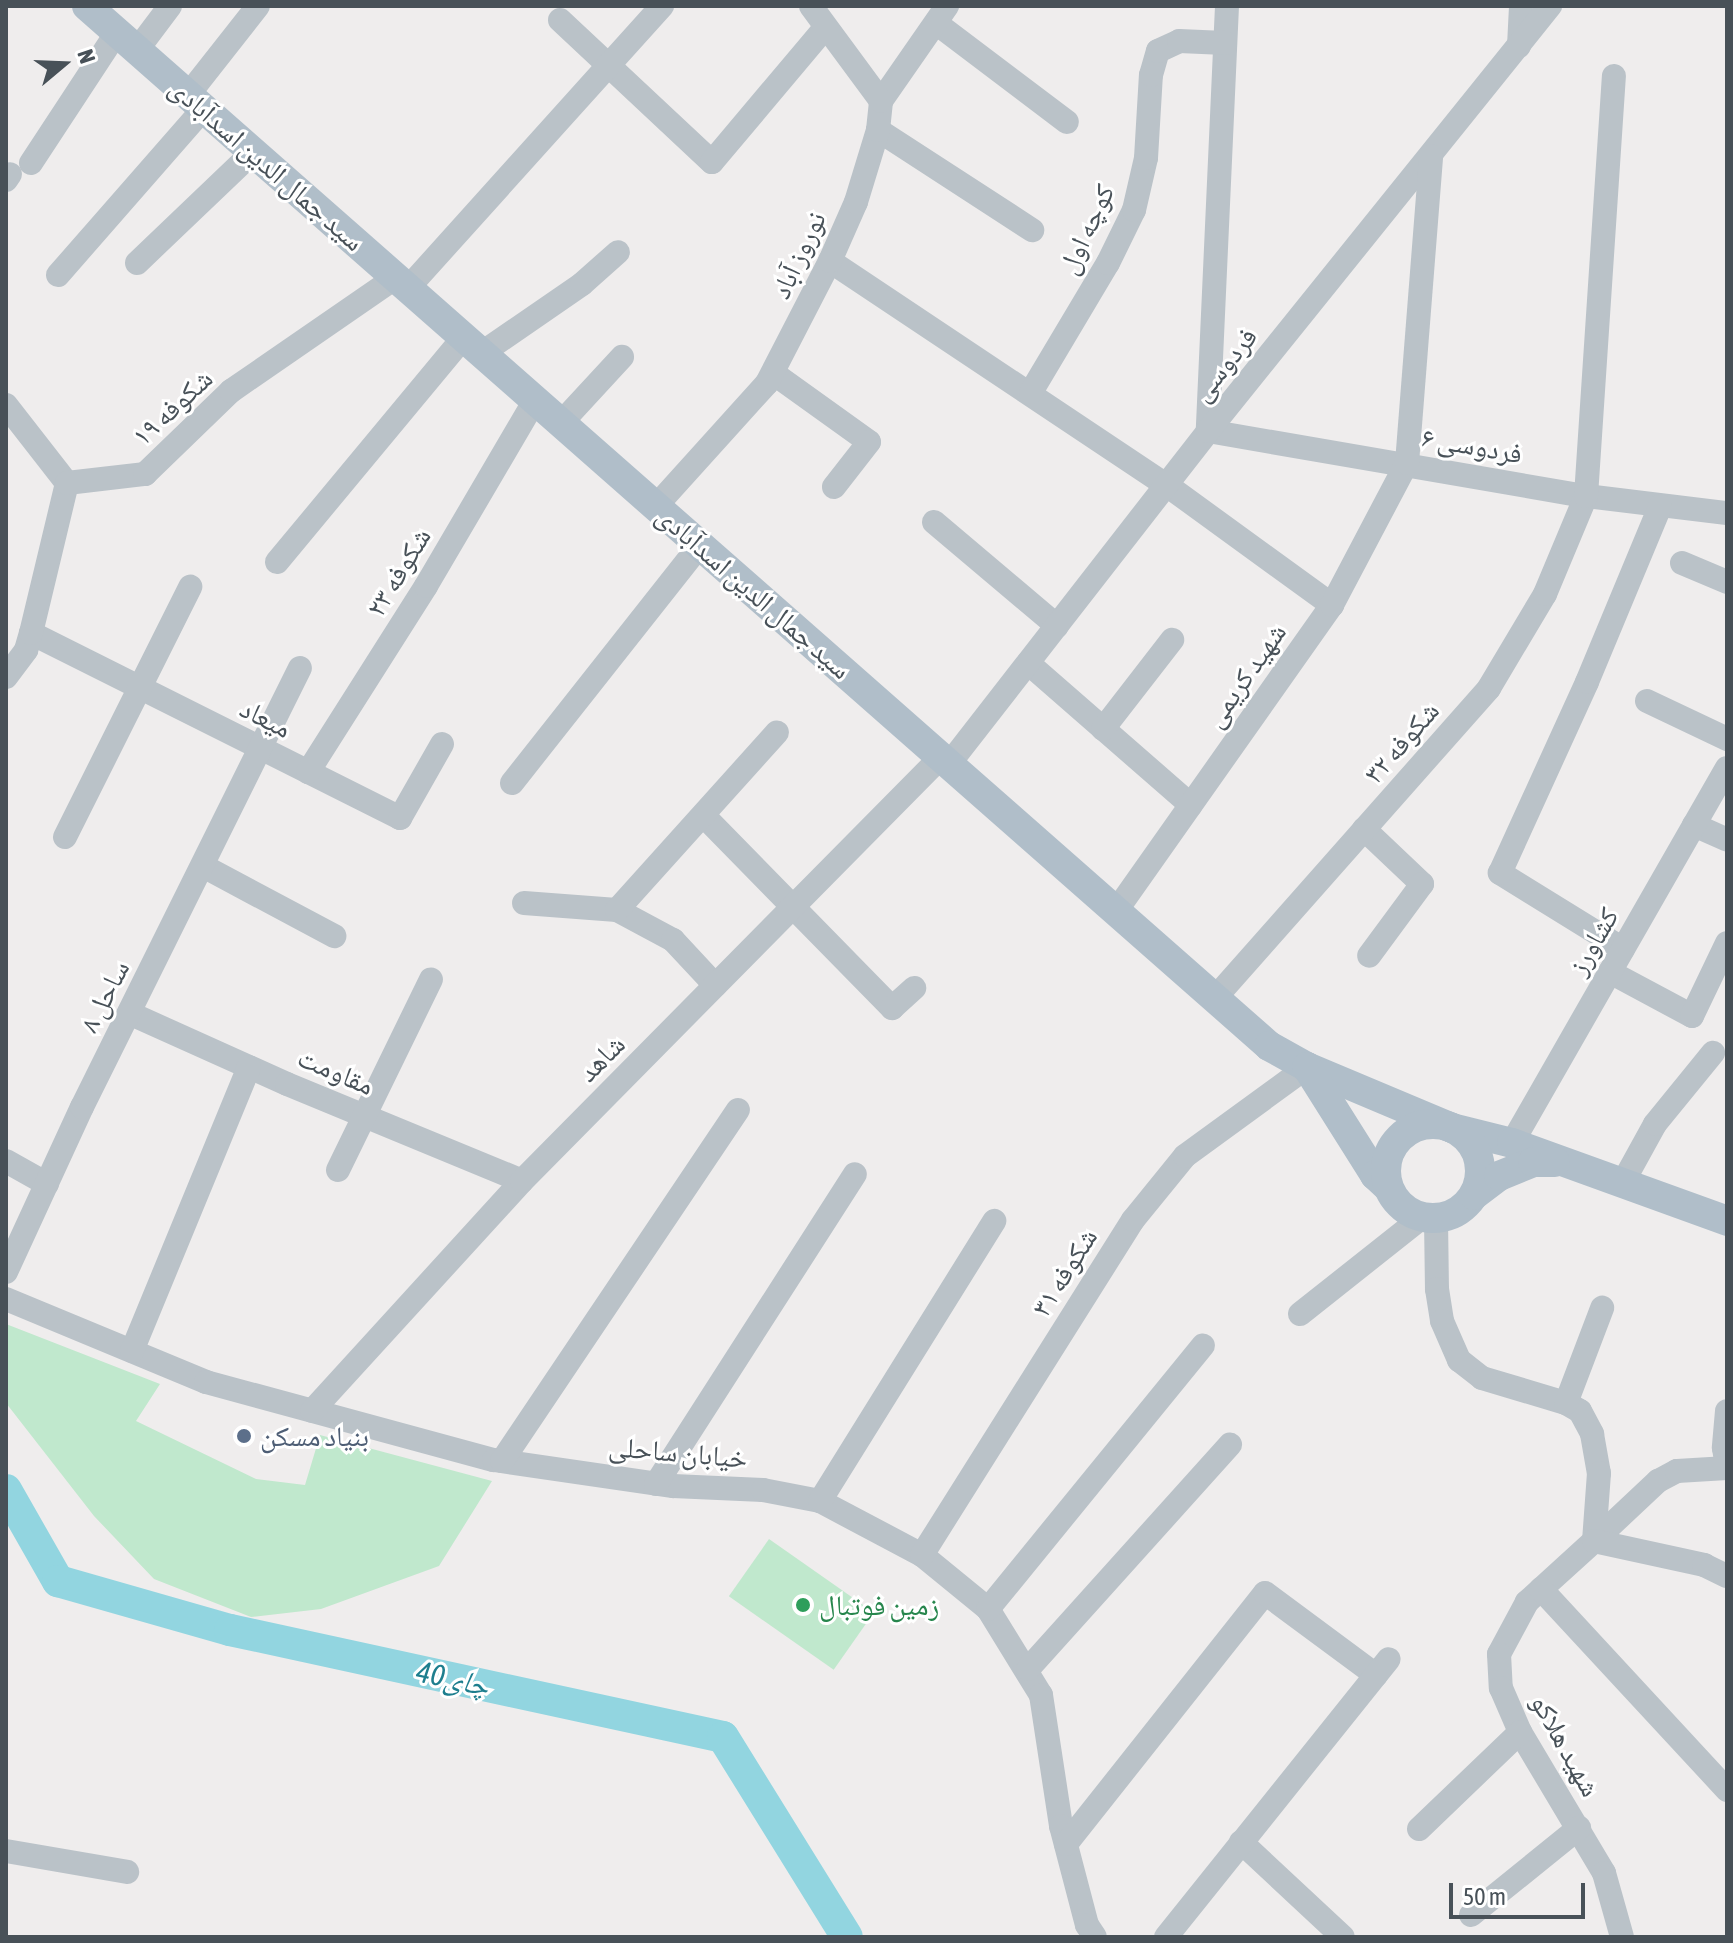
<!DOCTYPE html>
<html>
<head>
<meta charset="utf-8">
<style>
  body { margin:0 }
  #map { position:relative; width:1733px; height:1943px; overflow:hidden; background:#efeded; font-family:"Asap Condensed","Noto Naskh Arabic",sans-serif }
  div>[style] { position:absolute }
  [style*='--x'] { left:calc(var(--x)*1px); top:calc(var(--y)*1px); width:calc(var(--w)*1px); rotate:calc(var(--a)*1deg) }
  .green>* { inset:0; background:#c0e8cd; transform-origin:0 0 }
  .river>* { height:32px; margin:-16px; padding:0 16px; transform-origin:16px; border-radius:16px; background:#92d5e0 }
  .minor>* { height:24px; margin:-12px; padding:0 12px; transform-origin:12px; border-radius:12px; background:#bac2c8 }
  .major>* { height:30px; margin:-15px; padding:0 15px; transform-origin:15px; border-radius:15px; background:#b0bec9 }
  .major>.ring { margin:-15px; padding:0; box-sizing:content-box; background:none; border:30px solid #b0bec9; border-radius:50% }
  .dots>* { width:22px; height:22px; translate:-50% -50%; box-sizing:border-box; border:4px solid #fff; border-radius:50% }
  span { translate:-50% -50%; white-space:nowrap; text-align:center; line-height:1.15; -webkit-text-stroke:6px #fff; paint-order:stroke }
  .street-label { font-size:28px; color:#485158 }
  .service-label { font-size:28px; color:#4e5e75 }
  .left { translate:0 -50%; text-align:left }
  .leisure-label { font-size:28px; color:#27864d }
  .water-label { font-size:30px; color:#1d7e8e; font-style:italic }
  .frame { position:absolute; inset:0; border:8px solid #485158; pointer-events:none }
  .north { position:absolute; left:24px; top:24px; width:80px; height:80px; -webkit-text-stroke:6px #fff; paint-order:stroke; rotate:71deg; font-size:22px; font-weight:700; line-height:32px; text-align:center; color:#485158 }
  .north::after { content:''; display:block; margin:auto; width:28px; height:36px; background:#485158; clip-path:polygon(50% 0,100% 100%,50% 72%,0 100%) }
  .scale { position:absolute; left:1449px; top:1883px; width:136px; height:36px; box-sizing:border-box; border:4px solid #485158; border-top:0; padding-left:10px; font-size:24px; line-height:28px; white-space:nowrap; color:#485158; -webkit-text-stroke:6px #fff; paint-order:stroke }
</style>
</head>
<body>
<div id="map">
  <div class="green">
    <div style="clip-path:polygon(6px 1324px,160px 1384px,136px 1421px,256px 1479px,305px 1485px,320px 1435px,492px 1481px,439px 1566px,321px 1609px,251px 1617px,154px 1579px,94px 1516px,6px 1403px)"></div>
    <div style="left:769px;top:1539px;width:128px;height:70px;rotate:35deg"></div>
  </div>
  <div class="river">
    <div style="--x:6;--y:1490;--w:105;--a:60.3"></div>
    <div style="--x:58;--y:1581;--w:179;--a:15.9"></div>
    <div style="--x:230;--y:1630;--w:504;--a:12.25"></div>
    <div style="--x:723;--y:1737;--w:235;--a:58.2"></div>
  </div>
  <div class="minor">
    <div style="--x:1227;--y:6;--w:425;--a:92.6"></div>
    <div style="--x:1208;--y:431;--w:384;--a:9.8"></div>
    <div style="--x:1586;--y:496;--w:142;--a:6.9"></div>
    <div style="--x:560;--y:20;--w:208;--a:43.1"></div>
    <div style="--x:712;--y:162;--w:175;--a:-49.9"></div>
    <div style="--x:936;--y:23;--w:164;--a:37.1"></div>
    <div style="--x:1519;--y:46;--w:40;--a:-87.1"></div>
    <div style="--x:137;--y:50;--w:55;--a:-53.1"></div>
    <div style="--x:188;--y:95;--w:113;--a:-51.8"></div>
    <div style="--x:881;--y:101;--w:116;--a:-55.2"></div>
    <div style="--x:878;--y:130;--w:184;--a:33"></div>
    <div style="--x:31;--y:163;--w:157;--a:-56.7"></div>
    <div style="--x:6;--y:180;--w:7;--a:-56"></div>
    <div style="--x:830;--y:261;--w:406;--a:33.7"></div>
    <div style="--x:1168;--y:486;--w:203;--a:36"></div>
    <div style="--x:137;--y:263;--w:161;--a:-43.7"></div>
    <div style="--x:58;--y:275;--w:222;--a:-48.8"></div>
    <div style="--x:408;--y:288;--w:380;--a:-48"></div>
    <div style="--x:482;--y:353;--w:121;--a:-34.6"></div>
    <div style="--x:582;--y:284;--w:48;--a:-41.6"></div>
    <div style="--x:773;--y:373;--w:118;--a:35.7"></div>
    <div style="--x:869;--y:442;--w:57;--a:127.9"></div>
    <div style="--x:1031;--y:392;--w:150;--a:-59.2"></div>
    <div style="--x:1108;--y:263;--w:59;--a:-63.9"></div>
    <div style="--x:1134;--y:210;--w:53;--a:-77"></div>
    <div style="--x:1146;--y:158;--w:83;--a:-86.6"></div>
    <div style="--x:1151;--y:75;--w:25;--a:-74"></div>
    <div style="--x:1158;--y:51;--w:23;--a:-25"></div>
    <div style="--x:1179;--y:41;--w:46;--a:2.5"></div>
    <div style="--x:6;--y:405;--w:99;--a:52"></div>
    <div style="--x:561;--y:423;--w:90;--a:-47.3"></div>
    <div style="--x:656;--y:506;--w:166;--a:-47.9"></div>
    <div style="--x:767;--y:383;--w:137;--a:-62.7"></div>
    <div style="--x:830;--y:261;--w:64;--a:-66.2"></div>
    <div style="--x:856;--y:202;--w:75;--a:-73"></div>
    <div style="--x:878;--y:130;--w:29;--a:-84"></div>
    <div style="--x:881;--y:101;--w:118;--a:-126.4"></div>
    <div style="--x:934;--y:522;--w:161;--a:40.2"></div>
    <div style="--x:277;--y:562;--w:293;--a:-50.3"></div>
    <div style="--x:1682;--y:563;--w:49;--a:22.9"></div>
    <div style="--x:31;--y:633;--w:413;--a:26.6"></div>
    <div style="--x:400;--y:818;--w:85;--a:-60.4"></div>
    <div style="--x:1028;--y:663;--w:216;--a:41.1"></div>
    <div style="--x:6;--y:677;--w:34;--a:-53"></div>
    <div style="--x:26;--y:650;--w:18;--a:-74"></div>
    <div style="--x:31;--y:633;--w:154;--a:-76.5"></div>
    <div style="--x:67;--y:483;--w:79;--a:-6.6"></div>
    <div style="--x:145;--y:474;--w:120;--a:-44"></div>
    <div style="--x:231;--y:391;--w:201;--a:-34.6"></div>
    <div style="--x:1647;--y:701;--w:89;--a:25.4"></div>
    <div style="--x:1103;--y:729;--w:113;--a:-52.2"></div>
    <div style="--x:949;--y:764;--w:422;--a:-52.1"></div>
    <div style="--x:1208;--y:431;--w:546;--a:-51.18"></div>
    <div style="--x:308;--y:772;--w:220;--a:-57.6"></div>
    <div style="--x:426;--y:586;--w:216;--a:-59.6"></div>
    <div style="--x:512;--y:783;--w:303;--a:-51.7"></div>
    <div style="--x:704;--y:816;--w:269;--a:45.6"></div>
    <div style="--x:892;--y:1008;--w:30;--a:-42"></div>
    <div style="--x:1694;--y:825;--w:36;--a:24"></div>
    <div style="--x:1364;--y:829;--w:80;--a:43.5"></div>
    <div style="--x:1422;--y:884;--w:89;--a:126.4"></div>
    <div style="--x:65;--y:837;--w:280;--a:-63.4"></div>
    <div style="--x:203;--y:866;--w:149;--a:28.1"></div>
    <div style="--x:524;--y:903;--w:93;--a:4.3"></div>
    <div style="--x:617;--y:910;--w:64;--a:28.2"></div>
    <div style="--x:673;--y:940;--w:62;--a:47"></div>
    <div style="--x:617;--y:910;--w:239;--a:-48"></div>
    <div style="--x:1116;--y:911;--w:375;--a:-54.8"></div>
    <div style="--x:1332;--y:605;--w:161;--a:-62.2"></div>
    <div style="--x:1407;--y:463;--w:308;--a:-85.5"></div>
    <div style="--x:1623;--y:949;--w:145;--a:-148.3"></div>
    <div style="--x:1500;--y:873;--w:210;--a:-65.5"></div>
    <div style="--x:1587;--y:682;--w:190;--a:-67.4"></div>
    <div style="--x:1610;--y:972;--w:93;--a:28.2"></div>
    <div style="--x:1692;--y:1016;--w:81;--a:-64.4"></div>
    <div style="--x:1215;--y:998;--w:414;--a:-48.5"></div>
    <div style="--x:1489;--y:688;--w:109;--a:-59.2"></div>
    <div style="--x:1545;--y:594;--w:106;--a:-67.3"></div>
    <div style="--x:1586;--y:496;--w:421;--a:-86.2"></div>
    <div style="--x:129;--y:1013;--w:173;--a:24.2"></div>
    <div style="--x:287;--y:1084;--w:254;--a:22.4"></div>
    <div style="--x:1512;--y:1143;--w:432;--a:-60.2"></div>
    <div style="--x:6;--y:1161;--w:47;--a:29.3"></div>
    <div style="--x:338;--y:1170;--w:212;--a:-64"></div>
    <div style="--x:1622;--y:1184;--w:68;--a:-61.2"></div>
    <div style="--x:1655;--y:1124;--w:92;--a:-50.8"></div>
    <div style="--x:1436;--y:1219;--w:70;--a:89.2"></div>
    <div style="--x:1437;--y:1289;--w:32;--a:81"></div>
    <div style="--x:1442;--y:1321;--w:43;--a:66.4"></div>
    <div style="--x:1459;--y:1360;--w:29;--a:38"></div>
    <div style="--x:1482;--y:1378;--w:88;--a:16.6"></div>
    <div style="--x:1566;--y:1403;--w:16;--a:30"></div>
    <div style="--x:1580;--y:1411;--w:26;--a:62"></div>
    <div style="--x:1592;--y:1434;--w:40;--a:80"></div>
    <div style="--x:1599;--y:1473;--w:68;--a:94.2"></div>
    <div style="--x:1594;--y:1541;--w:91;--a:137.7"></div>
    <div style="--x:1527;--y:1602;--w:59;--a:118.3"></div>
    <div style="--x:1499;--y:1654;--w:34;--a:87"></div>
    <div style="--x:1501;--y:1688;--w:48;--a:66.6"></div>
    <div style="--x:1520;--y:1732;--w:164;--a:59.2"></div>
    <div style="--x:1604;--y:1873;--w:66;--a:74.3"></div>
    <div style="--x:6;--y:1272;--w:182;--a:-65.3"></div>
    <div style="--x:82;--y:1107;--w:490;--a:-63.6"></div>
    <div style="--x:6;--y:1299;--w:217;--a:22.5"></div>
    <div style="--x:206;--y:1382;--w:298;--a:15.2"></div>
    <div style="--x:494;--y:1460;--w:181;--a:8.3"></div>
    <div style="--x:673;--y:1486;--w:90;--a:2.5"></div>
    <div style="--x:763;--y:1490;--w:58;--a:10.9"></div>
    <div style="--x:820;--y:1501;--w:115;--a:27.9"></div>
    <div style="--x:922;--y:1555;--w:85;--a:39.3"></div>
    <div style="--x:988;--y:1609;--w:101;--a:58.4"></div>
    <div style="--x:1041;--y:1695;--w:133;--a:81.3"></div>
    <div style="--x:1061;--y:1826;--w:102;--a:75.3"></div>
    <div style="--x:1087;--y:1925;--w:14;--a:56"></div>
    <div style="--x:1300;--y:1314;--w:154;--a:-38.4"></div>
    <div style="--x:132;--y:1351;--w:307;--a:-67.6"></div>
    <div style="--x:1566;--y:1403;--w:102;--a:-69.2"></div>
    <div style="--x:312;--y:1411;--w:311;--a:-47.6"></div>
    <div style="--x:522;--y:1181;--w:596;--a:-45.34"></div>
    <div style="--x:1727;--y:1411;--w:37;--a:95"></div>
    <div style="--x:1724;--y:1448;--w:19;--a:81"></div>
    <div style="--x:502;--y:1461;--w:423;--a:-56.1"></div>
    <div style="--x:656;--y:1484;--w:368;--a:-57.3"></div>
    <div style="--x:820;--y:1501;--w:330;--a:-58.1"></div>
    <div style="--x:1594;--y:1541;--w:88;--a:-43.2"></div>
    <div style="--x:1658;--y:1481;--w:21;--a:-28"></div>
    <div style="--x:1677;--y:1471;--w:50;--a:-3.4"></div>
    <div style="--x:1594;--y:1541;--w:113;--a:12.3"></div>
    <div style="--x:1704;--y:1565;--w:25;--a:26"></div>
    <div style="--x:922;--y:1555;--w:396;--a:-57.8"></div>
    <div style="--x:1133;--y:1220;--w:82;--a:-50.9"></div>
    <div style="--x:1185;--y:1156;--w:151;--a:-36.1"></div>
    <div style="--x:1541;--y:1589;--w:274;--a:47.2"></div>
    <div style="--x:988;--y:1609;--w:340;--a:-50.8"></div>
    <div style="--x:1028;--y:1669;--w:302;--a:-48"></div>
    <div style="--x:1419;--y:1829;--w:140;--a:-43.8"></div>
    <div style="--x:1241;--y:1842;--w:139;--a:43"></div>
    <div style="--x:1066;--y:1844;--w:320;--a:-51.6"></div>
    <div style="--x:1265;--y:1593;--w:138;--a:36.5"></div>
    <div style="--x:6;--y:1851;--w:123;--a:9.8"></div>
    <div style="--x:1471;--y:1915;--w:139;--a:-38.9"></div>
    <div style="--x:1166;--y:1937;--w:356;--a:-51.3"></div>
  </div>
  <div class="major">
    <div style="--x:87;--y:6;--w:1574;--a:41.34"></div>
    <div style="--x:1269;--y:1046;--w:43;--a:28.9"></div>
    <div style="--x:1307;--y:1067;--w:157;--a:22.8"></div>
    <div style="--x:1452;--y:1128;--w:62;--a:14"></div>
    <div style="--x:1512;--y:1143;--w:229;--a:19.9"></div>
    <div style="--x:1307;--y:1067;--w:128;--a:57.8"></div>
    <div style="--x:1375;--y:1175;--w:18;--a:43"></div>
    <div class="ring" style="left:1386px;top:1124px;width:64px;height:64px"></div>
    <div style="--x:1474;--y:1195;--w:31;--a:-37"></div>
    <div style="--x:1499;--y:1176;--w:37;--a:-22"></div>
    <div style="--x:1533;--y:1162;--w:22;--a:0"></div>
  </div>
  <div class="dots">
    <div style="left:244px;top:1436px;background:#5c6f8a"></div>
    <div style="left:803px;top:1605px;background:#2e9e5b"></div>
  </div>
  <div class="street-label">
    <span style="left:267px;top:164px;rotate:41deg">سید جمال الدین اسدآبادی</span>
    <span style="left:1086px;top:229px;rotate:-65deg">کوچه اول</span>
    <span style="left:798px;top:255px;rotate:-65deg">نوروز آباد</span>
    <span style="left:1224px;top:364px;rotate:-51deg">فردوسی</span>
    <span style="left:172px;top:407px;rotate:-43deg">شکوفه ۱۹</span>
    <span style="left:1472px;top:445px;rotate:10deg">فردوسی ۶</span>
    <span style="left:398px;top:572px;rotate:-59deg">شکوفه ۲۳</span>
    <span style="left:754px;top:592px;rotate:41deg">سید جمال الدین اسدآبادی</span>
    <span style="left:1245px;top:675px;rotate:-55deg">شهید کریمی</span>
    <span style="left:266px;top:718px;rotate:27deg">میعاد</span>
    <span style="left:1401px;top:742px;rotate:-49deg">شکوفه ۳۲</span>
    <span style="left:1593px;top:941px;rotate:-60deg">کشاورز</span>
    <span style="left:104px;top:996px;rotate:-63deg">ساحل ۸</span>
    <span style="left:601px;top:1058px;rotate:-45deg">شاهد</span>
    <span style="left:336px;top:1071px;rotate:23deg">مقاومت</span>
    <span style="left:1064px;top:1272px;rotate:-58deg">شکوفه ۳۱</span>
    <span style="left:678px;top:1452px;rotate:5deg">خیابان ساحلی</span>
    <span style="left:1566px;top:1745px;rotate:61deg">شهید هلاکو</span>
  </div>
  <div class="service-label">
    <span class="left" style="left:260px;top:1436px">بنیاد مسکن</span>
  </div>
  <div class="leisure-label">
    <span class="left" style="left:819px;top:1605px">زمین فوتبال</span>
  </div>
  <div class="water-label">
    <span style="left:453px;top:1678px;rotate:12deg">40چای</span>
  </div>
  <div class="frame"></div>
  <div class="north">N</div>
  <div class="scale">50 m</div>
</div>
</body>
</html>
